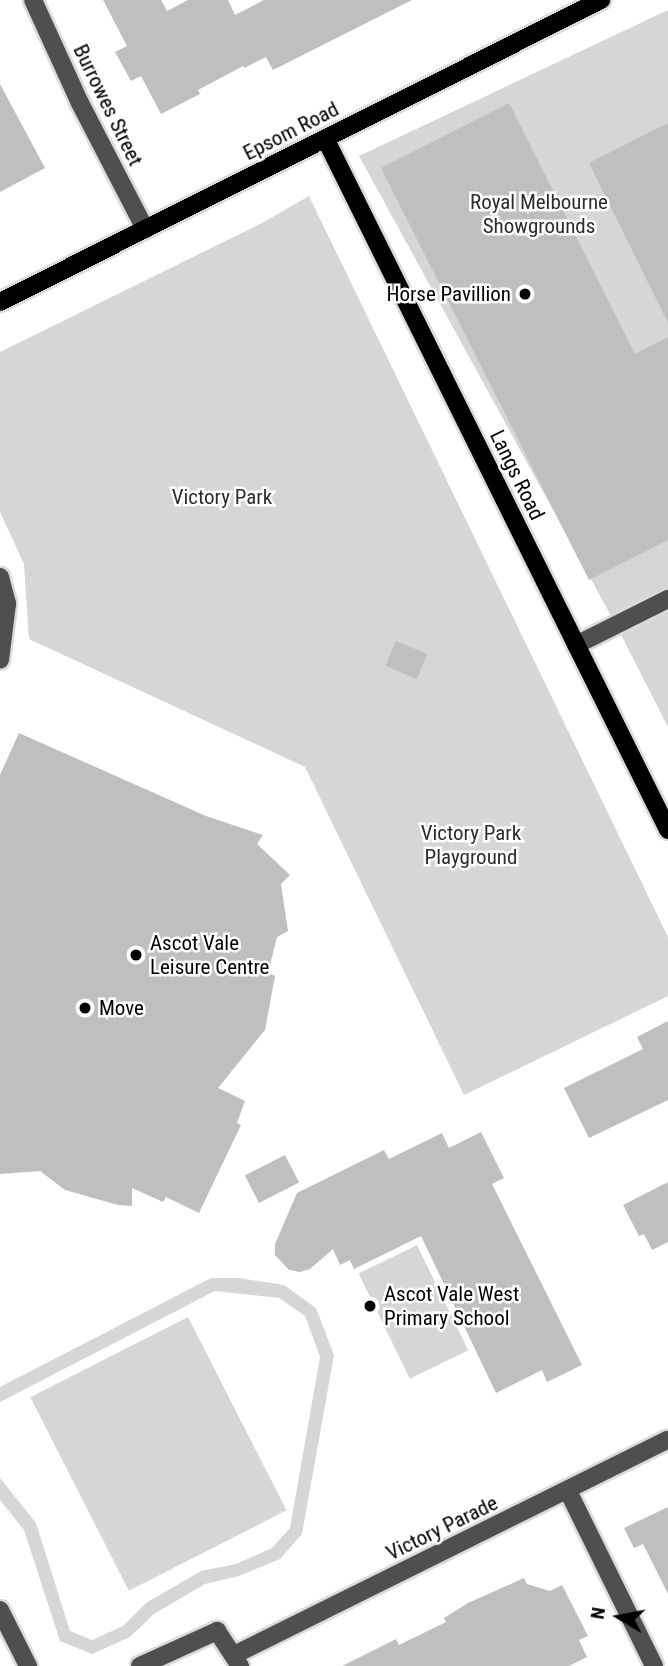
<!DOCTYPE html>
<html>
<head>
<meta charset="utf-8">
<style>
  body { margin:0 }
  #map { position:relative; width:668px; height:1666px; overflow:hidden; background:#fff; font-family:"Roboto Condensed",sans-serif }
  div>[style] { position:absolute }
  [style*='--x'] { left:calc(var(--x)*1px); top:calc(var(--y)*1px); width:calc(var(--w)*1px); rotate:calc(var(--a)*1deg) }
  .green>* { inset:0; background:#d6d6d6; transform-origin:0 0 }
  .building>* { inset:0; background:#bfbfbf; transform-origin:0 0 }
  .roads { filter:drop-shadow(2px 0 #dbdbdb) drop-shadow(-2px 0 #dbdbdb) drop-shadow(0 2px #dbdbdb) drop-shadow(0 -2px #dbdbdb) }
  .minor>* { height:18px; margin:-9px; padding:0 9px; transform-origin:9px; border-radius:9px; background:#4f4f4f }
  .major>* { height:18px; margin:-9px; padding:0 9px; transform-origin:9px; border-radius:9px; background:#000 }
  .dots>* { width:19px; height:19px; translate:-50% -50%; box-sizing:border-box; border:4px solid #fff; border-radius:50% }
  span { translate:-50% -50%; white-space:nowrap; text-align:center; line-height:1.15; -webkit-text-stroke:5px #fff; paint-order:stroke }
  .street-label { font-size:21px; color:#000 }
  .park-label { font-size:21px; color:#2d2d2d }
  .poi-label { font-size:21px; color:#000 }
  .right { translate:-100% -50%; text-align:right }
  .left { translate:0 -50%; text-align:left }
  .north { position:absolute; left:584px; top:1582px; width:70px; height:70px; -webkit-text-stroke:5px #fff; paint-order:stroke; rotate:280deg; font-size:19px; font-weight:700; line-height:28px; text-align:center; color:#000 }
  .north::after { content:''; display:block; margin:auto; width:24px; height:32px; background:#000; clip-path:polygon(50% 0,100% 100%,50% 72%,0 100%) }
</style>
</head>
<body>
<div id="map">
  <div class="green">
    <div style="clip-path:polygon(668px 10px,668px 727px,616px 625px,359px 156px)"></div>
    <div style="clip-path:polygon(309px 196px,668px 937px,668px 996px,464px 1095px,305px 767px,29px 639px,24px 564px,0 512px,0 352px,262px 223px)"></div>
    <div style="left:417px;top:1245px;width:117px;height:65px;rotate:64deg"></div>
    <div style="clip-path:polygon(211px 1278px,239px 1278px,284px 1285px,316px 1308px,334px 1355px,302px 1534px,280px 1559px,239px 1576px,205px 1584px,154px 1614px,130px 1637px,92px 1654px,60px 1641px,24px 1530px,0 1500px,0 1478px,36px 1523px,70px 1631px,92px 1640px,123px 1626px,146px 1603px,201px 1571px,236px 1564px,272px 1548px,290px 1528px,320px 1357px,305px 1316px,279px 1298px,215px 1291px,0 1402px,0 1387px)"></div>
    <div style="left:188px;top:1317px;width:217px;height:177px;rotate:63deg"></div>
  </div>
  <div class="building">
    <div style="clip-path:polygon(103px 0,161px 0,167px 11px,188px 0,228px 0,235px 15px,264px 0,412px 0,273px 70px,266px 57px,244px 68px,243px 66px,198px 90px,200px 94px,161px 114px,141px 76px,131px 81px,115px 52px,127px 46px)"></div>
    <div style="clip-path:polygon(0 84px,45px 168px,0 192px)"></div>
    <div style="clip-path:polygon(509px 103px,635px 354px,668px 337px,668px 540px,589px 580px,381px 168px)"></div>
    <div style="clip-path:polygon(668px 123px,668px 323px,589px 163px)"></div>
    <div style="left:396px;top:641px;width:34px;height:27px;rotate:23deg"></div>
    <div style="clip-path:polygon(19px 733px,206px 816px,263px 835px,257px 844px,290px 875px,281px 884px,288px 931px,277px 937px,268px 973px,275px 976px,265px 1030px,218px 1088px,245px 1101px,237px 1123px,241px 1125px,199px 1213px,166px 1197px,163px 1202px,132px 1188px,132px 1206px,118px 1205px,65px 1190px,40px 1171px,0 1174px,0 775px)"></div>
    <div style="clip-path:polygon(668px 1021px,668px 1100px,589px 1138px,564px 1088px,643px 1049px,637px 1037px)"></div>
    <div style="clip-path:polygon(481px 1132px,504px 1178px,492px 1184px,582px 1365px,547px 1382px,542px 1370px,496px 1393px,421px 1236px,354px 1269px,350px 1260px,340px 1265px,333px 1249px,310px 1269px,300px 1272px,289px 1270px,275px 1255px,275px 1244px,297px 1193px,384px 1150px,389px 1159px,442px 1133px,449px 1148px)"></div>
    <div style="left:285px;top:1155px;width:31px;height:45px;rotate:63deg"></div>
    <div style="clip-path:polygon(668px 1182px,668px 1242px,652px 1250px,644px 1234px,639px 1236px,623px 1205px)"></div>
    <div style="clip-path:polygon(668px 1507px,668px 1594px,643px 1544px,634px 1548px,624px 1528px)"></div>
    <div style="clip-path:polygon(524px 1578px,527px 1584px,550px 1591px,562px 1585px,588px 1636px,579px 1640px,587px 1657px,569px 1666px,342px 1666px,396px 1639px,399px 1645px,446px 1622px,444px 1618px,468px 1603px)"></div>
  </div>
  <div class="roads">
    <div class="minor">
      <div style="--x:33;--y:0;--w:113;--a:65.5"></div>
      <div style="--x:80;--y:103;--w:142;--a:62.7"></div>
      <div style="--x:0;--y:577;--w:28;--a:75"></div>
      <div style="--x:7;--y:604;--w:56;--a:97.1"></div>
      <div style="--x:576;--y:645;--w:103;--a:-26.6"></div>
      <div style="--x:568;--y:1491;--w:195;--a:63.8"></div>
      <div style="--x:0;--y:1610;--w:63;--a:63.4"></div>
      <div style="--x:234;--y:1655;--w:484;--a:-26.4"></div>
      <div style="--x:140;--y:1666;--w:85;--a:-24.4"></div>
      <div style="--x:217;--y:1631;--w:42;--a:56.7"></div>
    </div>
    <div class="major">
      <div style="--x:326;--y:140;--w:770;--a:63.63"></div>
      <div style="--x:0;--y:302;--w:673;--a:-26.68"></div>
    </div>
  </div>
  <div class="dots">
    <div style="left:525px;top:294px;background:#000"></div>
    <div style="left:136px;top:955px;background:#000"></div>
    <div style="left:85px;top:1008px;background:#000"></div>
    <div style="left:370px;top:1306px;background:#000"></div>
  </div>
  <div class="street-label">
    <span style="left:108px;top:105px;rotate:64deg">Burrowes Street</span>
    <span style="left:291px;top:131px;rotate:-27deg">Epsom Road</span>
    <span style="left:517px;top:475px;rotate:64deg">Langs Road</span>
    <span style="left:442px;top:1528px;rotate:-26deg">Victory Parade</span>
  </div>
  <div class="park-label">
    <span style="left:539px;top:214px">Royal Melbourne<br>Showgrounds</span>
    <span style="left:222px;top:497px">Victory Park</span>
    <span style="left:471px;top:845px">Victory Park<br>Playground</span>
  </div>
  <div class="poi-label">
    <span class="right" style="left:511px;top:294px">Horse Pavillion</span>
    <span class="left" style="left:150px;top:955px">Ascot Vale<br>Leisure Centre</span>
    <span class="left" style="left:99px;top:1008px">Move</span>
    <span class="left" style="left:384px;top:1306px">Ascot Vale West<br>Primary School</span>
  </div>
  <div class="north">N</div>
</div>
</body>
</html>
